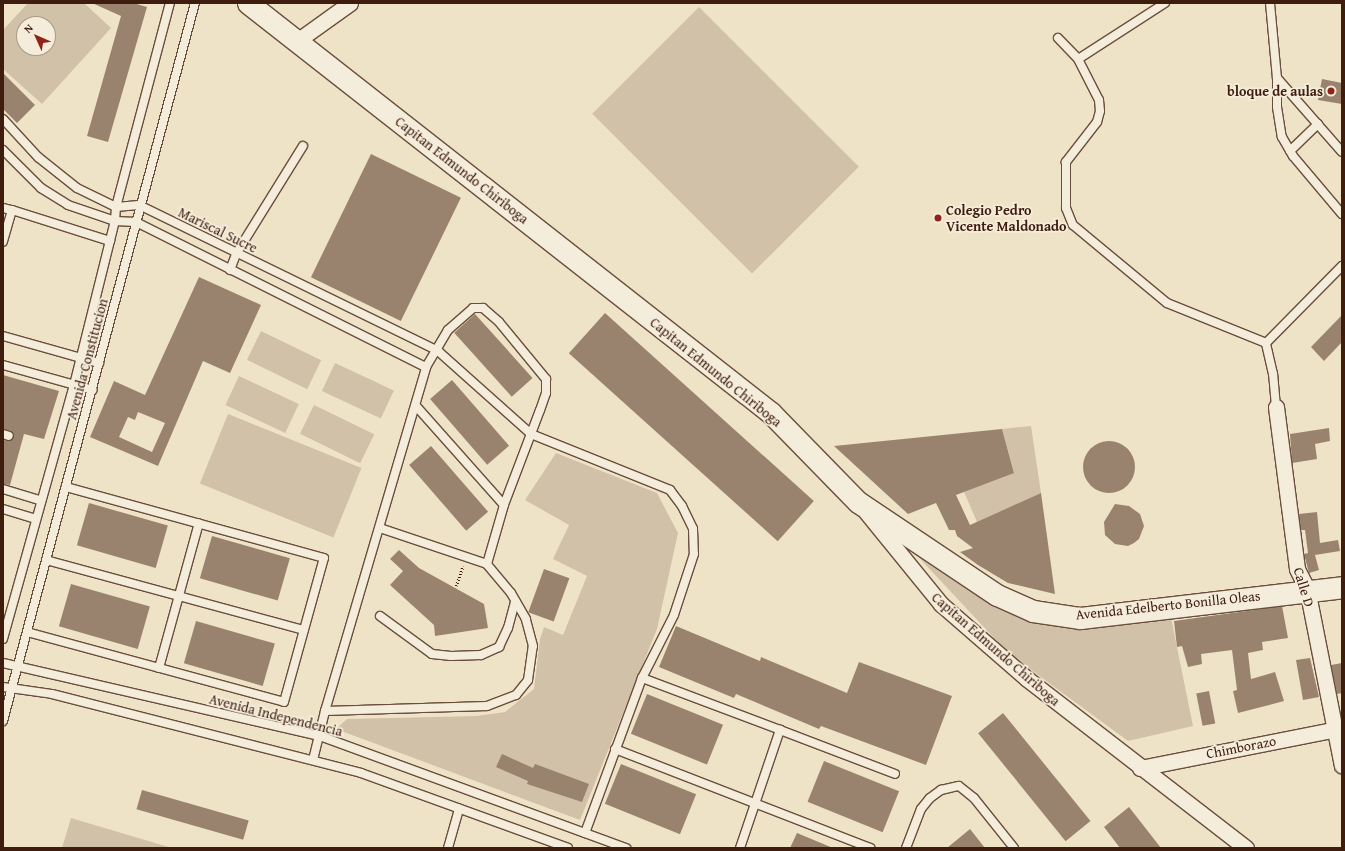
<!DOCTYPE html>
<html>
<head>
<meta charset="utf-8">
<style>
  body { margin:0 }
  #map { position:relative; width:1345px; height:851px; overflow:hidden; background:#efe3c7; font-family:"Gentium Book Plus",serif }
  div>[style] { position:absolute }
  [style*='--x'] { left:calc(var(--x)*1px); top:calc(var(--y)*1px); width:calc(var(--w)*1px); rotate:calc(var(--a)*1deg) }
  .green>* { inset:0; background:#d1c1a8; transform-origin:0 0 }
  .building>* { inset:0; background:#9a836e; transform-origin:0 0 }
  .round { border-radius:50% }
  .path>* { height:2.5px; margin-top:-1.25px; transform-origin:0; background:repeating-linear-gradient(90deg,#3e1c0e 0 1px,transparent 0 3px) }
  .roads { filter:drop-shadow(1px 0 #6a4e3c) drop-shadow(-1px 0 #6a4e3c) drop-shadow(0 1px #6a4e3c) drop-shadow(0 -1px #6a4e3c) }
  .lane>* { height:8px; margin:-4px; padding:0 4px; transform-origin:4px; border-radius:4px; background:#f5eddb }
  .street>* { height:15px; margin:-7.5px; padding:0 7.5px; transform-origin:7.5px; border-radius:7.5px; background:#f5eddb }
  .secondary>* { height:21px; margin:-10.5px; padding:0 10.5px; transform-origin:10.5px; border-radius:10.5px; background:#f5eddb }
  .dots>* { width:11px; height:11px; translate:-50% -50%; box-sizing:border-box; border:2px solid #f5eddb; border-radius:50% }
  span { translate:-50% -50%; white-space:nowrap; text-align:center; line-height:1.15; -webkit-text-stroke:3.5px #f5eddb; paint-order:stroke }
  .poi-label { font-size:14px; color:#3e1c0e; font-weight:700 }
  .right { translate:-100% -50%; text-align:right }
  .left { translate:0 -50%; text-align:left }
  .street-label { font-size:14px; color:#3e1c0e }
  .frame { position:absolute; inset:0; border:4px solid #3e1c0e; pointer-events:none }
  .north { position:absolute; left:16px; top:16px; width:40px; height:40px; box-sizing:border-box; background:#f5eddb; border:1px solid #ac9989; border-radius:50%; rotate:315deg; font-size:11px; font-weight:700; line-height:16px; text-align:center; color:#3e1c0e }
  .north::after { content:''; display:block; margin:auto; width:14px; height:18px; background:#8f2418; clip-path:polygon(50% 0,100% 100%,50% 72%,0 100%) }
</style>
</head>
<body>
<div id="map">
  <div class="green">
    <div style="clip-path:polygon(evenodd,28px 3px,84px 3px,111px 28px,42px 104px,3px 69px,3px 30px,28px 3px,24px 24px,48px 24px,48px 48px,24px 48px,24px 24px)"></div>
    <div style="left:699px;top:7px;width:226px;height:151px;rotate:45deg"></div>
    <div style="left:261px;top:331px;width:67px;height:32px;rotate:26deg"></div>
    <div style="left:335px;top:363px;width:65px;height:31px;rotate:25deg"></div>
    <div style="left:239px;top:376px;width:66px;height:32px;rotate:25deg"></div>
    <div style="left:314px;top:405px;width:67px;height:32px;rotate:26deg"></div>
    <div style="left:228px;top:414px;width:144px;height:75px;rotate:22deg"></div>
    <div style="clip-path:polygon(1031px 426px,1041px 493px,977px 522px,964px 492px,1014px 472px,1002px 429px)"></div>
    <div style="clip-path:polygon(556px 453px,657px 493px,678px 533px,657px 629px,580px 820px,336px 729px,347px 719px,476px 716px,505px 712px,534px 689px,540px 639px,544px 627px,563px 635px,587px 576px,553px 559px,569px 525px,525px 500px)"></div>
    <div style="clip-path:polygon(896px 533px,990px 602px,1170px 613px,1193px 726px,1128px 741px,1008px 653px)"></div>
    <div style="clip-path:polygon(71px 818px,172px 848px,62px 848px)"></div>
  </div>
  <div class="building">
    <div style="clip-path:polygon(92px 3px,133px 3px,147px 7px,108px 142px,87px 136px,121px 16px)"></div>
    <div style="clip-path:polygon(3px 73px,35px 105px,17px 123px,3px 109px)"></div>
    <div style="clip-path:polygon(1322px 79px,1342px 83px,1342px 104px,1318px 100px)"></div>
    <div style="left:371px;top:154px;width:100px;height:137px;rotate:26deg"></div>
    <div style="clip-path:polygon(evenodd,199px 277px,261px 305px,230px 373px,203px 361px,158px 466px,90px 437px,114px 381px,145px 395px,199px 277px,138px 412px,165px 423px,152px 452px,119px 437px,128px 417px,135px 420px,138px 412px)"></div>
    <div style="left:605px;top:313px;width:281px;height:54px;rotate:42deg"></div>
    <div style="left:475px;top:314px;width:86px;height:28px;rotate:48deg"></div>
    <div style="clip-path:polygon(1342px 315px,1342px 342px,1324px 361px,1311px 347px)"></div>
    <div style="clip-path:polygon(3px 375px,59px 391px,44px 439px,24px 434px,10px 485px,3px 484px,3px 440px,10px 441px,14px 435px,11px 431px,3px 429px)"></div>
    <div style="left:452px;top:380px;width:87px;height:29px;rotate:49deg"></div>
    <div style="clip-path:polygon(1329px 428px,1330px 441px,1315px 444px,1317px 459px,1292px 463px,1290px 434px)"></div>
    <div style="clip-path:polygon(1002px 429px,1014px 473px,956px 495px,970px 525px,1041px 493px,1055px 594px,1008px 583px,978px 565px,960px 552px,973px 548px,957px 536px,955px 530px,949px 530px,936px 503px,908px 514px,834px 446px)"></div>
    <div class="round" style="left:1083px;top:441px;width:52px;height:52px"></div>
    <div style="left:431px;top:446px;width:87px;height:29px;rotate:49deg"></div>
    <div style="left:89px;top:503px;width:82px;height:44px;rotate:16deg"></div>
    <div style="clip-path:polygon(1115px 504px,1129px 506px,1140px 514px,1144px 526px,1139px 539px,1134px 543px,1128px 546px,1115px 544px,1105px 535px,1104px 522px)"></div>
    <div style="clip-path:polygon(1317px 512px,1320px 543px,1338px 540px,1340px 551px,1315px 555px,1319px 570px,1309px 573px,1304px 554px,1308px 553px,1305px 530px,1301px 530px,1299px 514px)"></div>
    <div style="left:212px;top:536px;width:81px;height:44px;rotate:16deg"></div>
    <div style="clip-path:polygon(399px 550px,419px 568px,484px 604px,488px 628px,435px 636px,434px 625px,390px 585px,403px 571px,390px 559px)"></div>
    <div style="left:544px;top:569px;width:27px;height:46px;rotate:20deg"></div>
    <div style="left:71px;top:584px;width:82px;height:44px;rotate:16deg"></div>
    <div style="clip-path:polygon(1282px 606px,1288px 638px,1262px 642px,1263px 650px,1248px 653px,1251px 679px,1275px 672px,1284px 701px,1238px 713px,1233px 691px,1237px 690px,1232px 650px,1201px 654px,1202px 664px,1188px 667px,1182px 646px,1177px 647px,1174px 621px)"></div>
    <div style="left:196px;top:621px;width:82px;height:44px;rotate:16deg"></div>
    <div style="clip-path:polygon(676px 626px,760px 661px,761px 657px,847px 693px,859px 662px,952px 696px,926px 765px,821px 726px,819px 729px,736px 694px,734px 698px,659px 667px)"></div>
    <div style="clip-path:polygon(1310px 658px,1319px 697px,1303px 700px,1296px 660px)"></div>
    <div style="clip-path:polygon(1342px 663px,1342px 693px,1337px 694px,1331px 665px)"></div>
    <div style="left:1209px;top:691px;width:33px;height:13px;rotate:79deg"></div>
    <div style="left:647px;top:694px;width:82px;height:43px;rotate:22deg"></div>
    <div style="left:1003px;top:713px;width:139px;height:32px;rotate:51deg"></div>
    <div style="clip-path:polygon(502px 754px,533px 768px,535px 764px,589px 784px,582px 802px,527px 784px,528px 781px,496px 767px)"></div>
    <div style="left:824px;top:761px;width:81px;height:44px;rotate:22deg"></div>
    <div style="left:621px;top:764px;width:81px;height:43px;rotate:22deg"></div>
    <div style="left:142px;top:790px;width:111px;height:20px;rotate:16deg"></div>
    <div style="clip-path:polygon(1129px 807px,1161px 848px,1120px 848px,1104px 827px)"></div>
    <div style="clip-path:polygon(970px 829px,985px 848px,947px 848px)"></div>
    <div style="clip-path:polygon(797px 833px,833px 848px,790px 848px)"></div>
  </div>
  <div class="path">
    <div style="--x:456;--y:586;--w:21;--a:-71"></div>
  </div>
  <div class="roads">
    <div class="lane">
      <div style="--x:1165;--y:3;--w:103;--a:147.2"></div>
      <div style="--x:1078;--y:59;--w:46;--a:62.9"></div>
      <div style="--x:1099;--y:100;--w:11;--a:85"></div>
      <div style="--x:1100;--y:111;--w:11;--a:105"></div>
      <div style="--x:1097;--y:122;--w:51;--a:127.8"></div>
      <div style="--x:1066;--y:162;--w:46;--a:90"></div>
      <div style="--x:1066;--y:208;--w:18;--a:68"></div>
      <div style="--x:1073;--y:225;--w:122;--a:39.7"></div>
      <div style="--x:1167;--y:303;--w:107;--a:22"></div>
      <div style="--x:1270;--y:3;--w:75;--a:84.7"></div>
      <div style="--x:1277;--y:78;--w:98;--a:48.7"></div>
      <div style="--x:1058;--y:38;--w:29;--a:46"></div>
      <div style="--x:1277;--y:78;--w:29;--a:90"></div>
      <div style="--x:1277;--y:107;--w:30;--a:81"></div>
      <div style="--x:1282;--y:137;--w:22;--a:60"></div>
      <div style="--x:1293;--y:156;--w:76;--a:49.8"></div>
      <div style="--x:3;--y:119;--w:52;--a:47.4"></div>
      <div style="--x:38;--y:157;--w:50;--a:38.5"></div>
      <div style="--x:77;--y:188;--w:43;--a:26"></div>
      <div style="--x:116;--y:207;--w:23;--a:-5"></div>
      <div style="--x:139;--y:205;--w:333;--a:26"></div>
      <div style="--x:438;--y:351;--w:125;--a:41.7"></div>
      <div style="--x:531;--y:434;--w:150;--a:21.9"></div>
      <div style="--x:670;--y:490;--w:20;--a:53"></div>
      <div style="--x:682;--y:506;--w:25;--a:64"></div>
      <div style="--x:693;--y:529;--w:25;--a:88"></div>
      <div style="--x:694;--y:554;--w:64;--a:108.2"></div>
      <div style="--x:674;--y:615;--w:71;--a:116.9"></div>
      <div style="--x:3;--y:150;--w:54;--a:45"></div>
      <div style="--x:41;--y:188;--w:32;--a:32"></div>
      <div style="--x:68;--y:205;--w:50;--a:18.8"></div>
      <div style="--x:115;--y:221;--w:21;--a:3"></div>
      <div style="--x:136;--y:222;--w:324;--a:26.6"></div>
      <div style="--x:1290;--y:151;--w:39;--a:-44"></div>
      <div style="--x:3;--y:208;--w:9;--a:13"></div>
      <div style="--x:12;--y:210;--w:33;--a:106"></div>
      <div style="--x:12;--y:210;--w:103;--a:17.6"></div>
      <div style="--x:230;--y:270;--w:17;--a:-69"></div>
      <div style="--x:236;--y:254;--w:127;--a:-58.2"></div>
      <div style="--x:3;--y:336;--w:100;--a:15.7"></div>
      <div style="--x:3;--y:365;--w:93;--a:15.5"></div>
      <div style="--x:416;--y:406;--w:132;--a:48.4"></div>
      <div style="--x:1276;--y:407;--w:33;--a:-95"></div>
      <div style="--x:1273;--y:374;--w:32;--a:-103"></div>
      <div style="--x:1266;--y:343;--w:108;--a:-45.4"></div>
      <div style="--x:3;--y:434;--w:6;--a:18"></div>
      <div style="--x:3;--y:489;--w:39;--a:17"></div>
      <div style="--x:3;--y:509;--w:34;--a:17"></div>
      <div style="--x:46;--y:560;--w:267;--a:15.2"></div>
      <div style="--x:380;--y:616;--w:64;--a:36.2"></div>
      <div style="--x:432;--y:654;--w:19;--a:6"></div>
      <div style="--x:451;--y:656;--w:30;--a:-2"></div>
      <div style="--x:481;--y:655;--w:20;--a:-24"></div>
      <div style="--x:499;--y:647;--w:21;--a:-65"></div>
      <div style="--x:508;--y:628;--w:28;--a:-75"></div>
      <div style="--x:27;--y:632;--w:266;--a:15.2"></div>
      <div style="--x:284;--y:702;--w:149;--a:-74.5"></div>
      <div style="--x:324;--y:558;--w:268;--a:-164.6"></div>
      <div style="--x:3;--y:639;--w:264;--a:-74.4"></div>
      <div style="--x:74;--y:385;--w:169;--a:-76"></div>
      <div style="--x:115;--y:221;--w:14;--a:-86"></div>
      <div style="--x:116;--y:207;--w:211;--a:-75.2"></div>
      <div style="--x:3;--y:663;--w:325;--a:13"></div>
      <div style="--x:320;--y:736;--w:326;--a:20.1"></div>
      <div style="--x:159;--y:668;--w:150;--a:-74.6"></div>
      <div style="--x:3;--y:687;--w:49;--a:8.1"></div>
      <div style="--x:52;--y:694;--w:319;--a:14.3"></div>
      <div style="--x:361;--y:773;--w:220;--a:19.9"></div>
      <div style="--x:325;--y:711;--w:162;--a:-1.8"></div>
      <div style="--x:487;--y:706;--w:31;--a:-21"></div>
      <div style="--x:516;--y:695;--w:19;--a:-51"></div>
      <div style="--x:528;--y:680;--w:34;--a:-82"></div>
      <div style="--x:533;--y:646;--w:28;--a:-105"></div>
      <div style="--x:526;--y:619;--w:30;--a:-120"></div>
      <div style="--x:511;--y:593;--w:38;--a:-130"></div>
      <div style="--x:487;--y:564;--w:113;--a:-161.4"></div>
      <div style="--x:3;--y:721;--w:743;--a:-75.03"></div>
      <div style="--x:615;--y:749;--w:274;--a:21.2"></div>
      <div style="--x:313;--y:760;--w:50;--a:-76.2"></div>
      <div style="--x:325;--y:711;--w:359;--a:-73.6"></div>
      <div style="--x:426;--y:367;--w:43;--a:-59.3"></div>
      <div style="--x:448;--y:330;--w:33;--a:-41"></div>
      <div style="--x:473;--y:308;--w:10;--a:0"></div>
      <div style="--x:483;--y:308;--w:21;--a:41"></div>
      <div style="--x:499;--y:322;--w:74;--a:50.5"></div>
      <div style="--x:546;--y:379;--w:14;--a:90"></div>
      <div style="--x:546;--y:393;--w:18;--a:109"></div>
      <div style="--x:540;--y:410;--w:102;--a:110.8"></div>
      <div style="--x:504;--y:505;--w:61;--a:106.1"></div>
      <div style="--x:585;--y:833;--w:165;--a:-69.8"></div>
      <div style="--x:642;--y:678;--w:147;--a:20.6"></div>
      <div style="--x:448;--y:848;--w:41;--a:-74.2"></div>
      <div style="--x:740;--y:848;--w:125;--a:-71.3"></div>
      <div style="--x:780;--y:730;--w:123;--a:20.9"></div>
      <div style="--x:906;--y:848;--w:42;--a:-69"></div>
      <div style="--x:921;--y:809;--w:14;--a:-51"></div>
      <div style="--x:930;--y:798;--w:14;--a:-36"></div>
      <div style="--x:941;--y:790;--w:18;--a:-13"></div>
      <div style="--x:959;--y:786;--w:19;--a:39"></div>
      <div style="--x:974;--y:798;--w:64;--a:51.3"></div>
    </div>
    <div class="street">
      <div style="--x:297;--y:41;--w:65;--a:-35.6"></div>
      <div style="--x:1276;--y:407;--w:163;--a:82.6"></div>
      <div style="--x:1297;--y:569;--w:22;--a:63"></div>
      <div style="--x:1307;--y:589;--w:180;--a:78.8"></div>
      <div style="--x:867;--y:513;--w:117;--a:50.9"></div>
      <div style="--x:941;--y:604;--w:113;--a:41"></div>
      <div style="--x:1026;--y:678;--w:278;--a:37.7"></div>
      <div style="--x:1140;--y:768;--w:206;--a:-11.2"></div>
    </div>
    <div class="secondary">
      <div style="--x:248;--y:3;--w:665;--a:38.09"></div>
      <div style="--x:771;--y:413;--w:124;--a:45.7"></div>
      <div style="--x:858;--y:502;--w:167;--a:33.8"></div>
      <div style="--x:997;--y:595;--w:39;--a:24"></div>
      <div style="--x:1033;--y:611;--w:48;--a:8.5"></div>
      <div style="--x:1080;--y:618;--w:264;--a:-6.7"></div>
    </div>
  </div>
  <div class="dots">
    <div style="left:1331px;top:91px;background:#8f2418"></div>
    <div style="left:938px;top:218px;background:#8f2418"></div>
  </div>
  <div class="poi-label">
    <span class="right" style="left:1323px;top:91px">bloque de aulas</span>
    <span class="left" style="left:946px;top:218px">Colegio Pedro<br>Vicente Maldonado</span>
  </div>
  <div class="street-label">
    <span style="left:462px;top:170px;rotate:38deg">Capitan Edmundo Chiriboga</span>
    <span style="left:218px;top:230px;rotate:26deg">Mariscal Sucre</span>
    <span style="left:87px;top:359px;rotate:-75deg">Avenida Constitucion</span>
    <span style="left:716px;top:372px;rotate:39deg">Capitan Edmundo Chiriboga</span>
    <span style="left:1304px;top:587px;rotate:73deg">Calle D</span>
    <span style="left:1168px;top:605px;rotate:-6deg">Avenida Edelberto Bonilla Oleas</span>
    <span style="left:996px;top:649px;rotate:41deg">Capitan Edmundo Chiriboga</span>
    <span style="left:276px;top:715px;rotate:14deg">Avenida Independencia</span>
    <span style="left:1241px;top:747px;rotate:-11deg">Chimborazo</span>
  </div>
  <div class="frame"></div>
  <div class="north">N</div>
</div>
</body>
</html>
